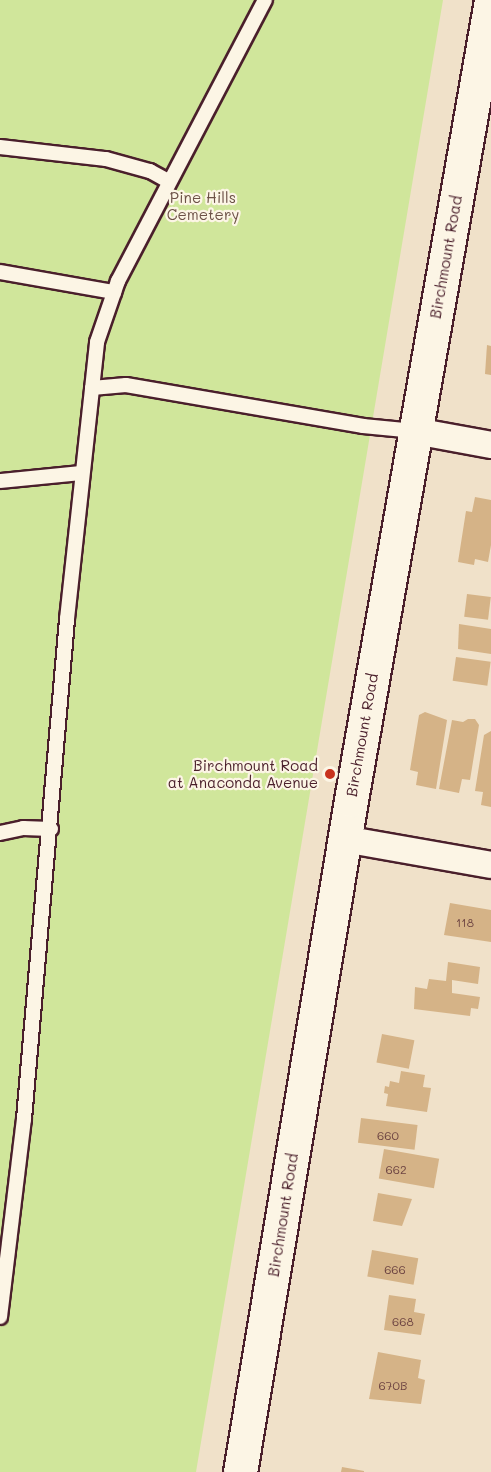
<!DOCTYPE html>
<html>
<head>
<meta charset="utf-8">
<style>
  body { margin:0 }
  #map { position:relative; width:491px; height:1472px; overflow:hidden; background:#f0e1c9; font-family:Mali,sans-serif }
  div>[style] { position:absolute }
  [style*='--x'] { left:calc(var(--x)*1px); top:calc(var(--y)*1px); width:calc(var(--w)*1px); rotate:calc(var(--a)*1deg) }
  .green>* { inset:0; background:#d0e69b }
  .building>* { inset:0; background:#d5b387; transform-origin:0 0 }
  .roads { filter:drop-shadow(2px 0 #4a1f2b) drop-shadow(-2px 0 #4a1f2b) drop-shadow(0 2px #4a1f2b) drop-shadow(0 -2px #4a1f2b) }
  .service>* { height:14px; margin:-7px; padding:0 7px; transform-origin:7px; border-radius:7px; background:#fcf5e5 }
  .minor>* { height:26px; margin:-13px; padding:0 13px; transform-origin:13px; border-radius:13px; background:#fcf5e5 }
  .secondary>* { height:33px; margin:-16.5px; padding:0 16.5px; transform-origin:16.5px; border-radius:16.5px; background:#fcf5e5 }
  .dots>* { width:16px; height:16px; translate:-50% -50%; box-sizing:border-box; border:3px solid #fcf5e5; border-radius:50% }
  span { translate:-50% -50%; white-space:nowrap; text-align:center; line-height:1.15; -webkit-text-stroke:4.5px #fcf5e5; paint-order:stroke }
  .number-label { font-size:12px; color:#6d4442 }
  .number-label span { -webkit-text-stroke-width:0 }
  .park-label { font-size:15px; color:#6c5147 }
  .street-label { font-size:15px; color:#4a1f2b }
  .poi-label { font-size:15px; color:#4a1f2b }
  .right { translate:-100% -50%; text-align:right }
</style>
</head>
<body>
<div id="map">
  <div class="green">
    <div style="clip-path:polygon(0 0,443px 0,196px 1472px,0 1472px)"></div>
  </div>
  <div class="building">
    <div style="clip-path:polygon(487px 345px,491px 346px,491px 375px,485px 374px)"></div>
    <div style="clip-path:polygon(475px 497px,491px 500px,491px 545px,488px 562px,475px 559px,474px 565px,458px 562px,466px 511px,472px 512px)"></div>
    <div style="left:467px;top:594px;width:24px;height:23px;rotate:7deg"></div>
    <div style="clip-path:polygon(459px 624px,491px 629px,491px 654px,458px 649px)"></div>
    <div style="left:456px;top:657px;width:35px;height:24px;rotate:8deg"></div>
    <div style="clip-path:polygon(425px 712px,447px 720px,436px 789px,416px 785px,418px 772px,410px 770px,419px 715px)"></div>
    <div style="clip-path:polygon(468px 719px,475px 719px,479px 725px,470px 780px,462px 779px,459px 793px,439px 789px,452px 720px,463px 722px)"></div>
    <div style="clip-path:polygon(491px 731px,491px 807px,481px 805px,483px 792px,475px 791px,484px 735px)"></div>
    <div style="clip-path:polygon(450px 903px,491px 910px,491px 942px,444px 935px)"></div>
    <div style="clip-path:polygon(448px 962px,480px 967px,478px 984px,452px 980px,452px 993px,480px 997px,478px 1009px,471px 1008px,470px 1016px,414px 1009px,415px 987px,427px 989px,429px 979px,446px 981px)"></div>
    <div style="left:382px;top:1034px;width:33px;height:29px;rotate:11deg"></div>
    <div style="clip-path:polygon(401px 1071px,425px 1075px,423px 1087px,431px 1088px,427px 1112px,386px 1106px,388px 1094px,384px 1093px,385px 1086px,389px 1087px,390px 1081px,399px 1083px)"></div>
    <div style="left:361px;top:1118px;width:57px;height:25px;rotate:7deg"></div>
    <div style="left:384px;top:1149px;width:56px;height:30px;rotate:10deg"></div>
    <div style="clip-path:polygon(378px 1193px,412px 1199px,402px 1226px,373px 1221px)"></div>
    <div style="left:372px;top:1250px;width:47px;height:27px;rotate:10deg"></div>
    <div style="clip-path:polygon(389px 1295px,416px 1299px,414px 1312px,425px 1314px,421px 1335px,384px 1330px)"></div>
    <div style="clip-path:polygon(378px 1352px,421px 1360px,418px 1378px,425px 1380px,421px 1404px,369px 1399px)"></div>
    <div style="clip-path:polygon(342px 1467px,364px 1471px,364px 1472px,341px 1472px)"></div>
  </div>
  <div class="roads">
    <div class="service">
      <div style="--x:0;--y:147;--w:107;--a:6.5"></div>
      <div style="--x:106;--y:159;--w:46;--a:15.3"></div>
      <div style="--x:150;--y:171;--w:21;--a:29"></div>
      <div style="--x:0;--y:272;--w:116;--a:10"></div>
      <div style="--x:92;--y:388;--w:34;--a:-5"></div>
      <div style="--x:126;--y:385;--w:241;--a:9.8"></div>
      <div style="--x:363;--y:426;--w:52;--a:5.5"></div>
      <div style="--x:0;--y:481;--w:82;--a:-5.6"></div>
      <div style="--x:0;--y:833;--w:24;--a:-12"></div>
      <div style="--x:23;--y:828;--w:28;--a:2"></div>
      <div style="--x:0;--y:1317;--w:199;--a:-83.1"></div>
      <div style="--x:24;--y:1119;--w:502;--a:-85.08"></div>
      <div style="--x:67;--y:619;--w:279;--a:-83.8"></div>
      <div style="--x:97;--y:342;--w:65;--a:-71"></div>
      <div style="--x:118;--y:281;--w:317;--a:-62.4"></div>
    </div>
    <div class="minor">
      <div style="--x:415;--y:431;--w:77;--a:10.4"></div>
      <div style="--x:344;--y:839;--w:149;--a:10"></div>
    </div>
    <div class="secondary">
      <div style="--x:240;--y:1472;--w:681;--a:-80.62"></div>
      <div style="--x:351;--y:800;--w:812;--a:-80.07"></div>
    </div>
  </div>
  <div class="dots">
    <div style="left:330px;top:774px;background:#c8321e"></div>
  </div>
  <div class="number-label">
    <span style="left:465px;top:923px">118</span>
    <span style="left:388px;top:1136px">660</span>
    <span style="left:396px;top:1170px">662</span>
    <span style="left:395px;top:1270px">666</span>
    <span style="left:403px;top:1322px">668</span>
    <span style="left:393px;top:1386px">670B</span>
  </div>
  <div class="park-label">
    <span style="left:203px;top:206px">Pine Hills<br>Cemetery</span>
  </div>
  <div class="street-label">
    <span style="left:446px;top:257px;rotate:-80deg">Birchmount Road</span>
    <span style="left:362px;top:735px;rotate:-80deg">Birchmount Road</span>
    <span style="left:283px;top:1215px;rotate:-81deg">Birchmount Road</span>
  </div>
  <div class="poi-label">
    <span class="right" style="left:318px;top:774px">Birchmount Road<br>at Anaconda Avenue</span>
  </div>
</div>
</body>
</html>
